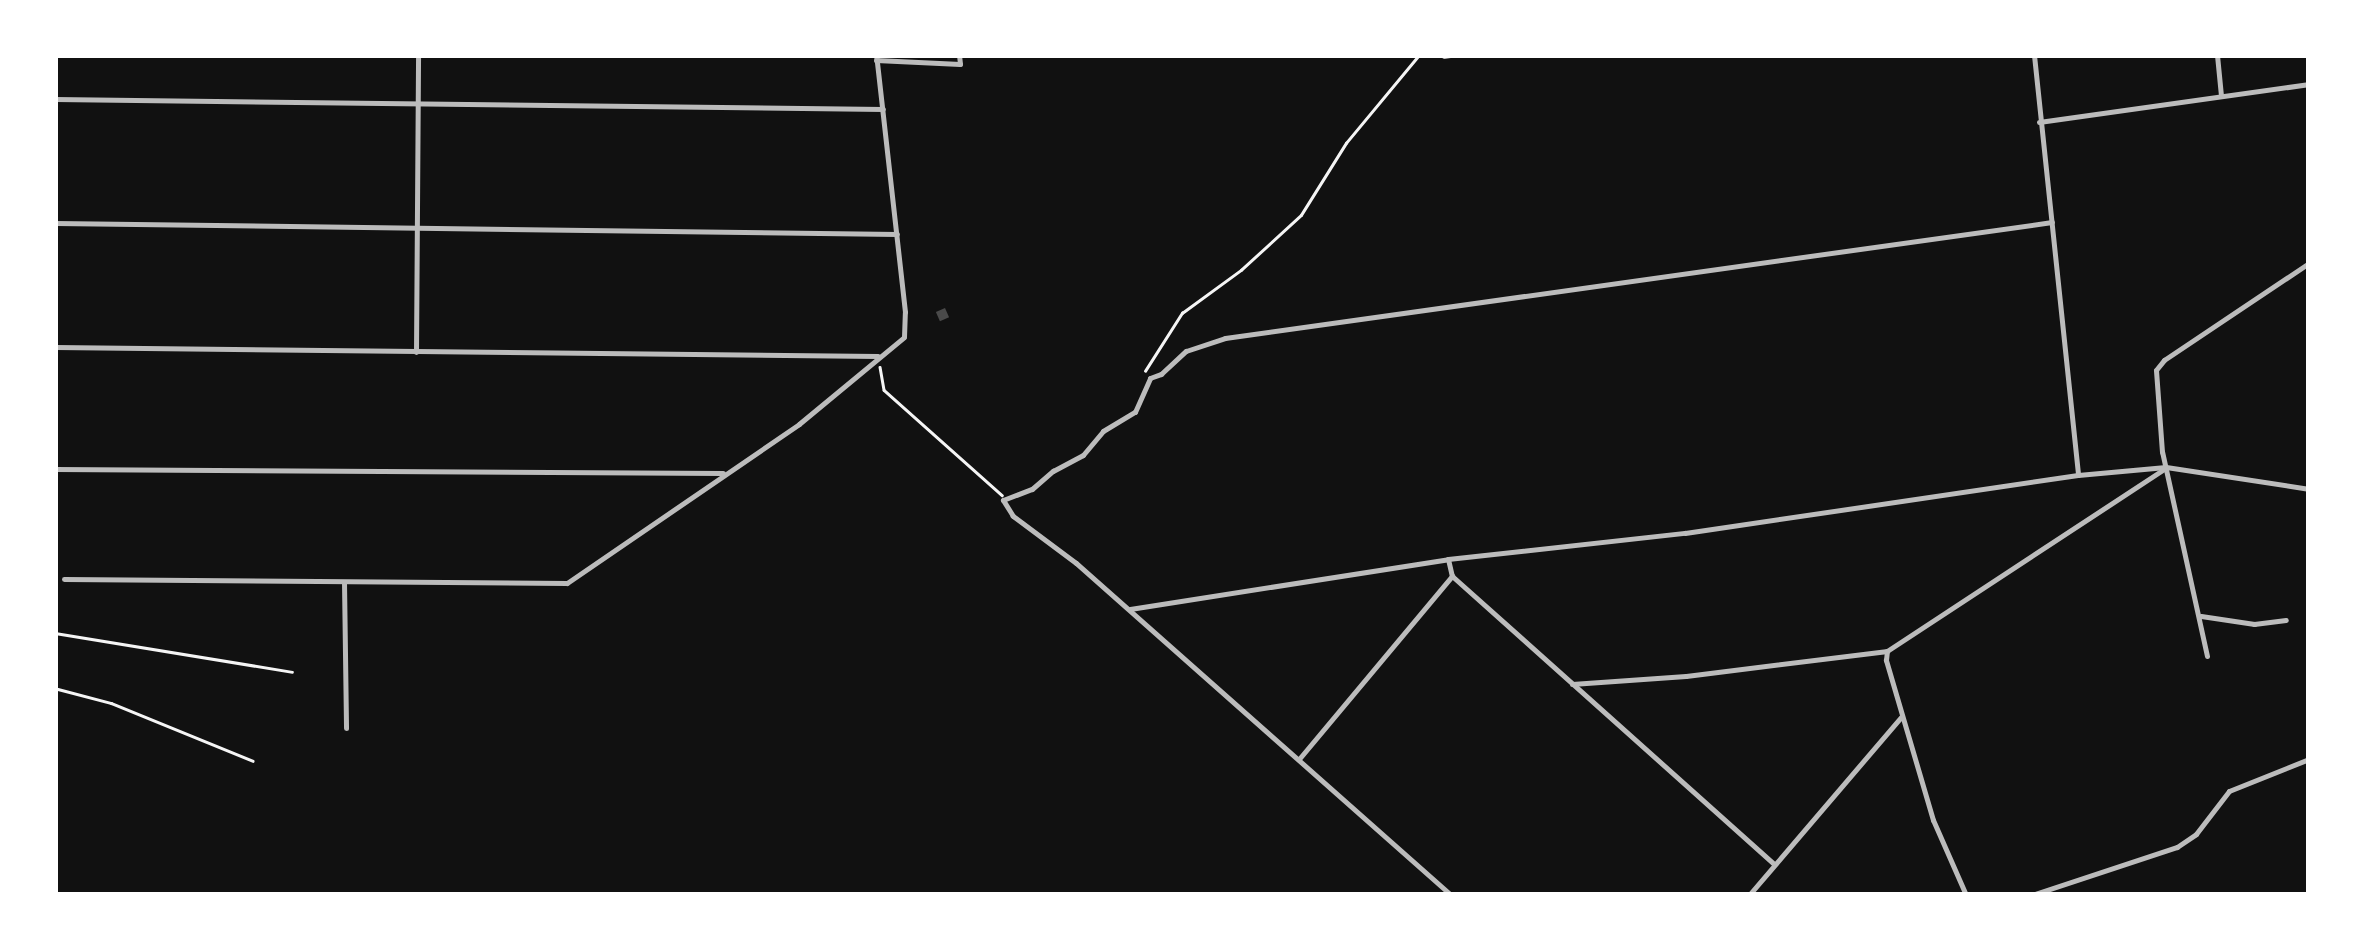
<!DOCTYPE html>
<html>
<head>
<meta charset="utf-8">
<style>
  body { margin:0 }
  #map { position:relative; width:2364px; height:950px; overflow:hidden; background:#111; font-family:Roboto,sans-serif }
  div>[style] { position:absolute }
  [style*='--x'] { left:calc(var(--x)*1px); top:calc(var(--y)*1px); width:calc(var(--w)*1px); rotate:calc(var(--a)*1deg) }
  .building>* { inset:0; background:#4a4a4a; transform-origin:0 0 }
  .path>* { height:2.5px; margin:-1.25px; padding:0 1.25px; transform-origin:1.25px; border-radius:1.25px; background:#f5f5f5 }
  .minor>* { height:5px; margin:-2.5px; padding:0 2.5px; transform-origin:2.5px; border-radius:2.5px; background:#bcbcbc }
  span { translate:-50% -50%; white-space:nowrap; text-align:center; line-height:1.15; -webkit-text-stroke:8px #fff; paint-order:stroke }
  .frame { position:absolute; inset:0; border:58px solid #fff; pointer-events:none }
</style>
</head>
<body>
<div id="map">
  <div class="building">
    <div style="left:945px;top:308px;width:10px;height:10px;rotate:66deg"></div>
  </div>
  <div class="path">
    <div style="--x:880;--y:367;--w:23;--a:80"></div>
    <div style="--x:884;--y:390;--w:158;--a:41.7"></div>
    <div style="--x:1145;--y:371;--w:69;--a:-57.5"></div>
    <div style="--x:1182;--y:313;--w:73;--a:-36.1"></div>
    <div style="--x:1241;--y:270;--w:81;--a:-42.5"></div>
    <div style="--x:1301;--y:215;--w:85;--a:-58"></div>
    <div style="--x:1346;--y:143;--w:114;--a:-50.3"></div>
    <div style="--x:55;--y:633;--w:240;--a:9.3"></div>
    <div style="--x:58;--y:689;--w:55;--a:14.8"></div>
    <div style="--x:111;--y:703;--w:153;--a:22.2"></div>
  </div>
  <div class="minor">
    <div style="--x:2034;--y:55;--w:422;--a:84"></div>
    <div style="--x:2217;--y:55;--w:41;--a:84.4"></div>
    <div style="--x:1444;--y:56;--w:6;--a:-9"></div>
    <div style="--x:876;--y:60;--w:84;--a:2.7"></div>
    <div style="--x:960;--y:64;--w:9;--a:-96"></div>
    <div style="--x:55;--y:99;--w:828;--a:0.69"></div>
    <div style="--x:2039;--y:122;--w:273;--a:-8"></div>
    <div style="--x:55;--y:223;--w:842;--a:0.75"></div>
    <div style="--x:55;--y:347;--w:823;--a:0.63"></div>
    <div style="--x:416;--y:352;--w:297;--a:-89.6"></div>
    <div style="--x:55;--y:469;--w:668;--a:0.34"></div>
    <div style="--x:1448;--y:559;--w:17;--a:77"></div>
    <div style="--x:1452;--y:576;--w:431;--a:41.8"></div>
    <div style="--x:64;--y:579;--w:503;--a:0.46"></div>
    <div style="--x:567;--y:583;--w:281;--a:-34.4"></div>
    <div style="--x:799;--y:424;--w:136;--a:-39.6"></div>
    <div style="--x:904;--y:337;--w:25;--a:-88"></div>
    <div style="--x:905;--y:312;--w:259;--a:-96.4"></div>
    <div style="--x:344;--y:582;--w:146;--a:89.2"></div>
    <div style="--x:1130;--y:609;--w:322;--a:-8.9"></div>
    <div style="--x:1448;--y:559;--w:238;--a:-6.3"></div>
    <div style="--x:1685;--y:533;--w:397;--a:-8.4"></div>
    <div style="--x:2078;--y:475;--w:88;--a:-5.2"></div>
    <div style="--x:2166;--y:467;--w:145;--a:8.7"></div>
    <div style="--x:2201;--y:616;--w:54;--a:8.6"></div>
    <div style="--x:2254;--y:624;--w:32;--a:-7"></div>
    <div style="--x:2207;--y:656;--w:209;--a:-102.4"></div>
    <div style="--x:2162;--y:452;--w:82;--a:-94.2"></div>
    <div style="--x:2156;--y:370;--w:13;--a:-51"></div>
    <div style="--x:2164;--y:360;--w:174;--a:-33.8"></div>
    <div style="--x:1572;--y:684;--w:114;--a:-4"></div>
    <div style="--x:1686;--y:676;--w:203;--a:-7.1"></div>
    <div style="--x:1299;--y:759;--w:239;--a:-50.1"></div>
    <div style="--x:1451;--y:895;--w:501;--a:-138.48"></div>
    <div style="--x:1076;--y:563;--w:79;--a:-143.3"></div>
    <div style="--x:1013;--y:516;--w:19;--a:-122"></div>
    <div style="--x:1003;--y:500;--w:31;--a:-21"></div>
    <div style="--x:1032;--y:489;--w:28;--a:-41"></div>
    <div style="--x:1053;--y:471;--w:34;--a:-28"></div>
    <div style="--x:1083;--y:455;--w:31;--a:-50"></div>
    <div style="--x:1103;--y:431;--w:37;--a:-31"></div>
    <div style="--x:1135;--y:412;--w:37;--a:-66"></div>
    <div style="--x:1150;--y:378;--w:12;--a:-20"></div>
    <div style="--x:1161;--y:374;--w:34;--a:-43"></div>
    <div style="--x:1186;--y:351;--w:41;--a:-18.4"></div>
    <div style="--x:1225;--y:338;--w:835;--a:-7.98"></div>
    <div style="--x:1749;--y:895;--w:234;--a:-49.5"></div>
    <div style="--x:1966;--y:895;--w:82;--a:-113.7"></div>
    <div style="--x:1933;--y:820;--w:167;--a:-106.4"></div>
    <div style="--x:1886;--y:660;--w:9;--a:-84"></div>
    <div style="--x:1887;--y:651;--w:331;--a:-33.3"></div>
    <div style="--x:2032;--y:895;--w:153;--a:-18.3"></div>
    <div style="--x:2177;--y:847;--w:23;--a:-34"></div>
    <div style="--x:2196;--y:834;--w:54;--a:-52.5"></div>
    <div style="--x:2229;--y:791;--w:86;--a:-21.8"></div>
  </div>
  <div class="frame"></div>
</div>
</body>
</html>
